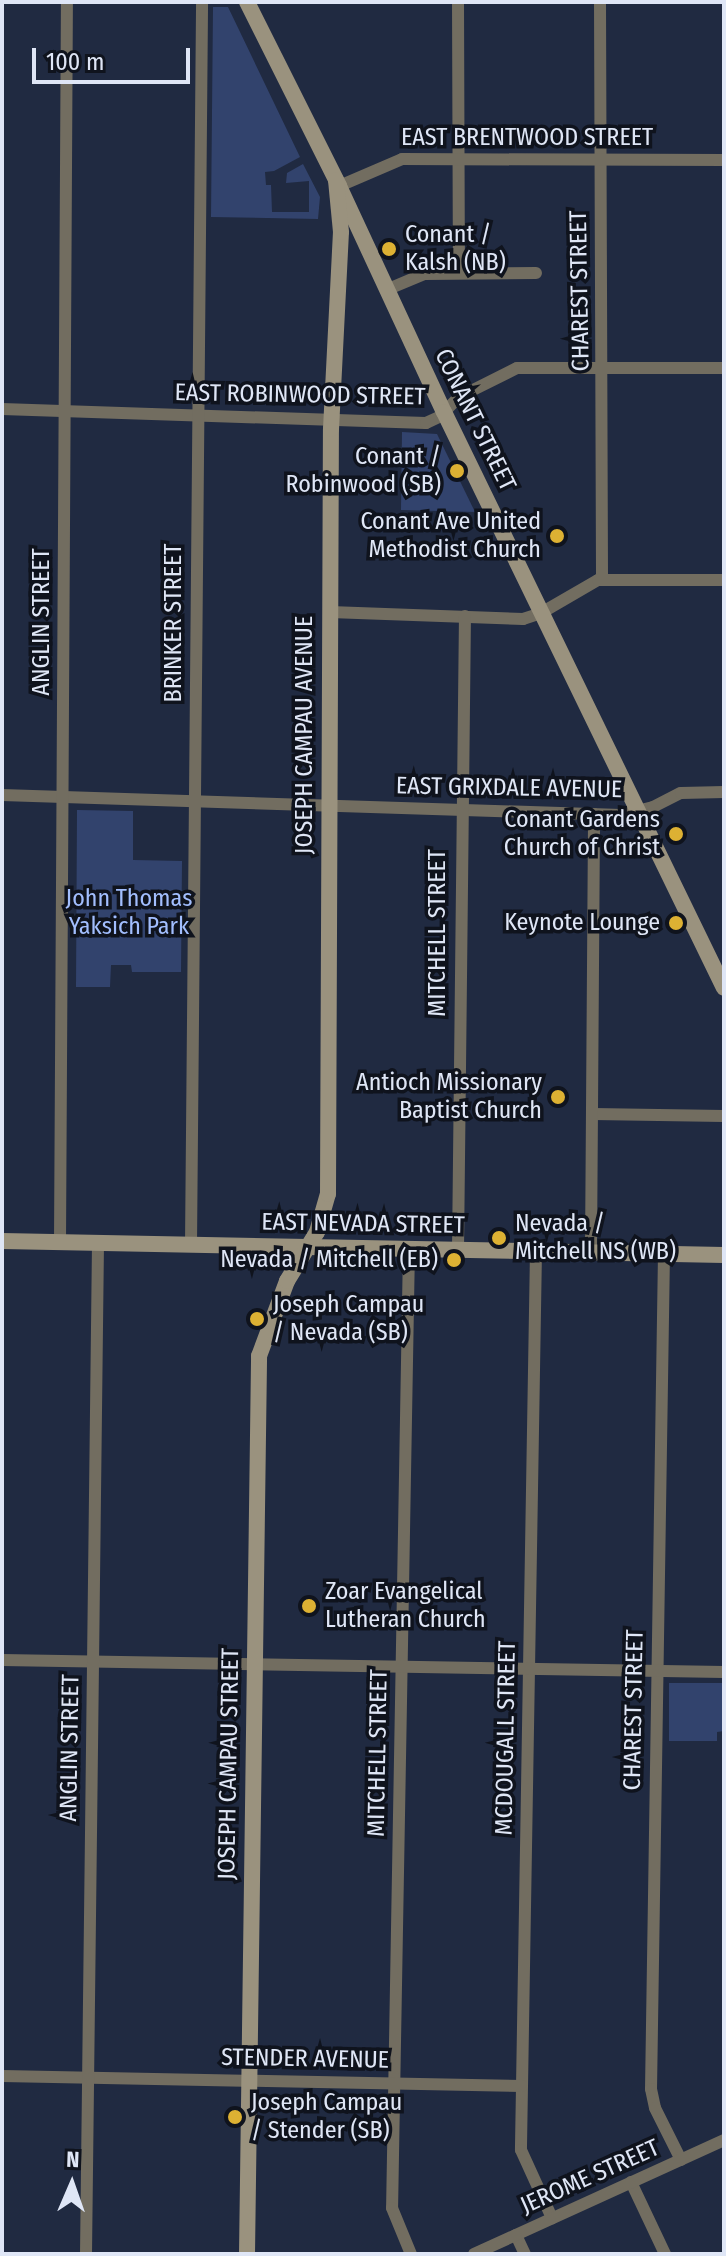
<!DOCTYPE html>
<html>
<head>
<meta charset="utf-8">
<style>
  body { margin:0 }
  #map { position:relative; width:726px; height:2256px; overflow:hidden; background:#202a41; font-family:"Fira Sans Condensed",sans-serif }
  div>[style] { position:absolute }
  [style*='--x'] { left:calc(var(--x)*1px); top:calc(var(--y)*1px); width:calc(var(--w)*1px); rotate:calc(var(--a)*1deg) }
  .green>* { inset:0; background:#32436d }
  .street>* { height:12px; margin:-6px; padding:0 6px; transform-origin:6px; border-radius:6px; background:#726d60 }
  .secondary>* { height:16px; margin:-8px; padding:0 8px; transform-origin:8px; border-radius:8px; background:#9a927e }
  .dots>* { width:22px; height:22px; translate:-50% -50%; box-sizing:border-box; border:4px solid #0f131d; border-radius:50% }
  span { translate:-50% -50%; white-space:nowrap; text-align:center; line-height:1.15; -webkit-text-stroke:7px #0f131d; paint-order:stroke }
  .street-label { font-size:24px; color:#dfe6f6 }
  .poi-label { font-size:24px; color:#dfe6f6 }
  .left { translate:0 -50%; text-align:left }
  .right { translate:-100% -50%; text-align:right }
  .park-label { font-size:24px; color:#a2befe }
  .frame { position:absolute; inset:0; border:4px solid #dfe6f6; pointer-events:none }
  .north { position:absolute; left:32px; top:2144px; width:80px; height:80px; -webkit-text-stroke:6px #0f131d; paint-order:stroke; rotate:2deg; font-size:22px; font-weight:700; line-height:32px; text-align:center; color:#dfe6f6 }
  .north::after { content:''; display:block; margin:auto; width:28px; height:36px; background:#dfe6f6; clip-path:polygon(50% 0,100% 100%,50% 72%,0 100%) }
  .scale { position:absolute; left:32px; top:48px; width:158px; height:36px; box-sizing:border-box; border:4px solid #dfe6f6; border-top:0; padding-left:10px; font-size:24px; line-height:28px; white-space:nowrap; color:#dfe6f6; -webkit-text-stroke:6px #0f131d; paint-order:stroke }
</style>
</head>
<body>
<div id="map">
  <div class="green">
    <div style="clip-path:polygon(213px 7px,228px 7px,300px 157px,274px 171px,265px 172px,266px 185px,271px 185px,272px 212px,309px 212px,309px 181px,286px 183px,287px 173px,303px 164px,320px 197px,318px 219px,211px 217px)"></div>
    <div style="clip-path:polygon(402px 432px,437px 434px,475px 512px,401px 510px)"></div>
    <div style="clip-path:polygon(77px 810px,133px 811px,133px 860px,182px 861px,181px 972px,132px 972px,131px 965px,111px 965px,110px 987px,76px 987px)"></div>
    <div style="clip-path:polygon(669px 1683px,724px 1683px,724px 1731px,717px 1732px,717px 1741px,669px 1741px)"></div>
  </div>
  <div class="street">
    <div style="--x:458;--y:2;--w:271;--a:89.8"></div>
    <div style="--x:600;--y:2;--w:578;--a:89.8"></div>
    <div style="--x:337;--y:187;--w:71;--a:-23.3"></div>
    <div style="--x:402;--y:159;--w:322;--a:0.2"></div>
    <div style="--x:386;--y:290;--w:41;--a:-22.8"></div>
    <div style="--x:424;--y:274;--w:112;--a:-0.5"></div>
    <div style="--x:2;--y:409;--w:424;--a:1.9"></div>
    <div style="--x:426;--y:423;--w:14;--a:-25"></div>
    <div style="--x:439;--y:417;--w:28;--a:-45"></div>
    <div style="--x:459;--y:397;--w:65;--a:-26.6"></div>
    <div style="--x:517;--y:368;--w:207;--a:0"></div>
    <div style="--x:330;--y:612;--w:193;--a:2.1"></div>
    <div style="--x:523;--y:619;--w:19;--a:-18"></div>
    <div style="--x:541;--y:613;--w:66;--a:-30.1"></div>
    <div style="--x:598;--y:580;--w:126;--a:0"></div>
    <div style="--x:2;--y:795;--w:619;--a:1.85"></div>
    <div style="--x:621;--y:815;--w:33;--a:-14"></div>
    <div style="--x:653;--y:807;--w:31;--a:-27"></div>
    <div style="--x:681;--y:793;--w:43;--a:-1.3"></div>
    <div style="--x:593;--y:1114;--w:131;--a:0.9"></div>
    <div style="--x:60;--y:1242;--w:1240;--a:-89.68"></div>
    <div style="--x:191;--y:1245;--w:1243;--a:-89.49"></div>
    <div style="--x:409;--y:1248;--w:960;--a:91.01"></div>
    <div style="--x:392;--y:2208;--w:50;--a:67.6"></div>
    <div style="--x:458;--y:1250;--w:634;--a:-89.37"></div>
    <div style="--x:536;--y:1251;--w:899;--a:90.96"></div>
    <div style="--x:521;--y:2150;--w:75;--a:65.5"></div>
    <div style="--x:591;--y:1252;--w:438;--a:-89.6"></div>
    <div style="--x:664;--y:1253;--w:836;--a:90.89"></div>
    <div style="--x:651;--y:2089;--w:19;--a:78"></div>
    <div style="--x:655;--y:2108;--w:58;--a:63.4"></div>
    <div style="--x:2;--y:1660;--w:722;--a:0.95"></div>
    <div style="--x:2;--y:2076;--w:520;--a:1.1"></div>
    <div style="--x:631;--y:2182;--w:80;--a:64.7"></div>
    <div style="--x:516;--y:2235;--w:21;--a:65"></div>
    <div style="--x:86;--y:2254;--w:1011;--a:-89.32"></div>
    <div style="--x:474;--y:2254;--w:275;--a:-24.5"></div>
  </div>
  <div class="secondary">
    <div style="--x:247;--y:2;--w:206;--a:63.4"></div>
    <div style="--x:339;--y:186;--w:249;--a:65.1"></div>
    <div style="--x:444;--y:412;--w:640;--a:64.08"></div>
    <div style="--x:2;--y:1241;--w:722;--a:1.11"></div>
    <div style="--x:247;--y:2254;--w:898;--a:-89.23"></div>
    <div style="--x:259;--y:1356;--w:80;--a:-69.5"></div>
    <div style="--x:287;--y:1281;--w:57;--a:-58.5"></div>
    <div style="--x:317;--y:1232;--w:40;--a:-74"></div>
    <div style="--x:328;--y:1194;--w:765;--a:-89.78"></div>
    <div style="--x:331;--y:429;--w:197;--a:-87.1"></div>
    <div style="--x:341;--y:232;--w:52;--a:-95.5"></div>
  </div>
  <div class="dots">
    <div style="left:389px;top:249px;background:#ddb133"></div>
    <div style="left:457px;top:471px;background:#ddb133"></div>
    <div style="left:557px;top:536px;background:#ddb133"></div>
    <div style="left:676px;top:834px;background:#ddb133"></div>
    <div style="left:676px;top:923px;background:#ddb133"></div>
    <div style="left:558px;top:1097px;background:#ddb133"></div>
    <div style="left:499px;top:1238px;background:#ddb133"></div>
    <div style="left:454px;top:1260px;background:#ddb133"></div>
    <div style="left:257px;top:1319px;background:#ddb133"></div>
    <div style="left:309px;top:1606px;background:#ddb133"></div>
    <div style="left:235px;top:2117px;background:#ddb133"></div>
  </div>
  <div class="street-label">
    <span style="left:527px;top:138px">EAST BRENTWOOD STREET</span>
    <span style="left:580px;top:291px;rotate:-91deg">CHAREST STREET</span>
    <span style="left:300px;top:395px;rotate:1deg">EAST ROBINWOOD STREET</span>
    <span style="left:475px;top:420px;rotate:64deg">CONANT STREET</span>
    <span style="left:42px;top:622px;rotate:-90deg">ANGLIN STREET</span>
    <span style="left:174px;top:623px;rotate:-90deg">BRINKER STREET</span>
    <span style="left:305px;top:735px;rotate:-90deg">JOSEPH CAMPAU AVENUE</span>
    <span style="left:509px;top:788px;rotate:1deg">EAST GRIXDALE AVENUE</span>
    <span style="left:438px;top:933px;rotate:-90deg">MITCHELL STREET</span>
    <span style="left:363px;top:1224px;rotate:1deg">EAST NEVADA STREET</span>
    <span style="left:634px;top:1710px;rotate:-89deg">CHAREST STREET</span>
    <span style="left:506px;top:1738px;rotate:-89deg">MCDOUGALL STREET</span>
    <span style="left:70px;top:1748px;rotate:-89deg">ANGLIN STREET</span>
    <span style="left:378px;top:1753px;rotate:-89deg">MITCHELL STREET</span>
    <span style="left:229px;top:1764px;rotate:-89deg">JOSEPH CAMPAU STREET</span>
    <span style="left:305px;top:2059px;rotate:1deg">STENDER AVENUE</span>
    <span style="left:590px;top:2177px;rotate:-24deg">JEROME STREET</span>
  </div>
  <div class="poi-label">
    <span class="left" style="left:405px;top:249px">Conant /<br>Kalsh (NB)</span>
    <span class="right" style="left:441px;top:471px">Conant /<br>Robinwood (SB)</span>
    <span class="right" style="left:541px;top:536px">Conant Ave United<br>Methodist Church</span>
    <span class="right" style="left:660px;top:834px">Conant Gardens<br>Church of Christ</span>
    <span class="right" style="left:660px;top:923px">Keynote Lounge</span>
    <span class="right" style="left:542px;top:1097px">Antioch Missionary<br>Baptist Church</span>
    <span class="left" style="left:515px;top:1238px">Nevada /<br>Mitchell NS (WB)</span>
    <span class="right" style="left:438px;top:1260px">Nevada / Mitchell (EB)</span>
    <span class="left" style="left:273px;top:1319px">Joseph Campau<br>/ Nevada (SB)</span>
    <span class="left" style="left:325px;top:1606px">Zoar Evangelical<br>Lutheran Church</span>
    <span class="left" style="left:251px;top:2117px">Joseph Campau<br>/ Stender (SB)</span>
  </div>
  <div class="park-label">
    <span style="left:129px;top:913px">John Thomas<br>Yaksich Park</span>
  </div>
  <div class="frame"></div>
  <div class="north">N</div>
  <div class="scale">100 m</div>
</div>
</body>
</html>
